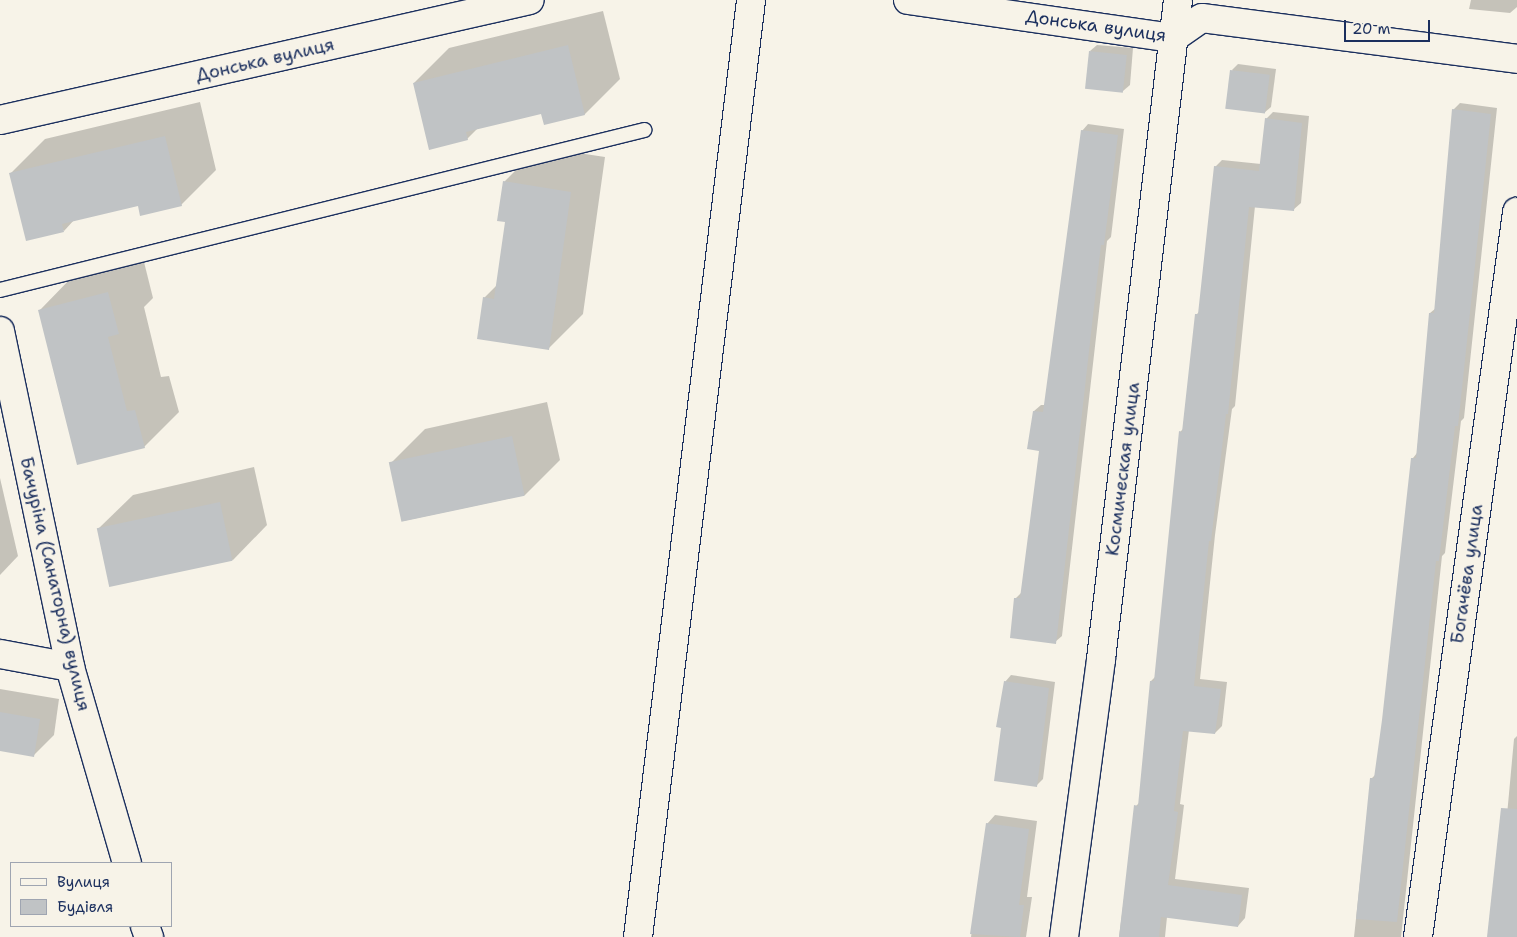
<!DOCTYPE html>
<html>
<head>
<meta charset="utf-8">
<style>
  body { margin:0 }
  #map { position:relative; width:1517px; height:937px; overflow:hidden; background:#f7f3e8; font-family:"Shantell Sans",sans-serif }
  div>[style] { position:absolute }
  [style*='--x'] { left:calc(var(--x)*1px); top:calc(var(--y)*1px); width:calc(var(--w)*1px); rotate:calc(var(--a)*1deg) }
  .shadow>* { inset:0; background:#0003 }
  .building>* { inset:0; background:#c0c3c5; transform-origin:0 0 }
  .roads { filter:drop-shadow(1px 0 #1b2f5e) drop-shadow(-1px 0 #1b2f5e) drop-shadow(0 1px #1b2f5e) drop-shadow(0 -1px #1b2f5e) }
  .service>* { height:14px; margin:-7px; padding:0 7px; transform-origin:7px; border-radius:7px; background:#f7f3e8 }
  .minor>* { height:28px; margin:-14px; padding:0 14px; transform-origin:14px; border-radius:14px; background:#f7f3e8 }
  .tertiary>* { height:28px; margin:-14px; padding:0 14px; transform-origin:14px; border-radius:14px; background:#f7f3e8 }
  span { translate:-50% -50%; white-space:nowrap; text-align:center; line-height:1.15; -webkit-text-stroke:4px #f7f3e8; paint-order:stroke }
  .street-label { font-size:18px; color:#1b2f5e }
  .legend { position:absolute; left:10px; top:862px; width:162px; height:65px; box-sizing:border-box; background:#f7f3e8; border:1px solid #9fa5b1; margin:0; padding:6px 9px; list-style:none; font-size:15px; color:#1b2f5e }
  .legend li { display:flex; align-items:center; gap:10px; height:25px }
  .legend b { width:25px; border:1px solid #9fa5b1 }
  .scale { position:absolute; left:1344px; top:20px; width:86px; height:22px; box-sizing:border-box; border:2px solid #1b2f5e; border-top:0; padding-left:6px; font-size:15px; line-height:18px; white-space:nowrap; color:#1b2f5e; -webkit-text-stroke:4px #f7f3e8; paint-order:stroke }
</style>
</head>
<body>
<div id="map">
  <div class="shadow">
    <div style="clip-path:polygon(1471px 0,1517px 0,1517px 7px,1510px 13px,1469px 9px)"></div>
    <div style="clip-path:polygon(603px 11px,620px 79px,585px 114px,545px 123px,542px 113px,478px 128px,467px 139px,414px 83px,449px 48px)"></div>
    <div style="clip-path:polygon(1097px 45px,1133px 48px,1130px 85px,1123px 91px,1090px 51px)"></div>
    <div style="clip-path:polygon(1238px 64px,1276px 69px,1271px 107px,1264px 113px,1232px 70px)"></div>
    <div style="clip-path:polygon(200px 102px,216px 170px,181px 205px,138px 204px,75px 219px,64px 231px,10px 174px,45px 139px)"></div>
    <div style="clip-path:polygon(1460px 103px,1497px 108px,1464px 418px,1461px 421px,1445px 553px,1442px 556px,1401px 937px,1354px 937px,1371px 779px,1376px 774px,1383px 720px,1413px 458px,1417px 453px,1430px 313px,1436px 308px,1453px 110px)"></div>
    <div style="clip-path:polygon(1273px 112px,1309px 116px,1301px 203px,1293px 210px,1255px 206px,1235px 406px,1232px 409px,1215px 535px,1200px 679px,1227px 682px,1222px 726px,1215px 733px,1189px 730px,1180px 804px,1184px 805px,1175px 879px,1249px 888px,1245px 918px,1238px 926px,1167px 917px,1165px 937px,1119px 937px,1136px 806px,1140px 802px,1151px 681px,1156px 676px,1180px 432px,1183px 429px,1196px 315px,1200px 311px,1215px 167px,1222px 160px,1261px 164px,1266px 119px)"></div>
    <div style="clip-path:polygon(1088px 124px,1124px 129px,1111px 237px,1107px 241px,1062px 636px,1055px 642px,1016px 598px,1022px 592px,1041px 450px,1034px 411px,1041px 405px,1045px 405px,1082px 131px)"></div>
    <div style="clip-path:polygon(539px 147px,605px 157px,583px 314px,548px 349px,484px 298px,498px 284px,507px 221px,504px 182px)"></div>
    <div style="clip-path:polygon(143px 258px,153px 298px,144px 307px,161px 377px,169px 376px,179px 412px,144px 447px,40px 310px,74px 275px)"></div>
    <div style="clip-path:polygon(547px 402px,560px 460px,525px 495px,403px 521px,391px 463px,425px 429px)"></div>
    <div style="clip-path:polygon(254px 467px,267px 525px,233px 560px,98px 529px,133px 495px)"></div>
    <div style="clip-path:polygon(0 478px,18px 556px,0 575px)"></div>
    <div style="clip-path:polygon(1011px 675px,1055px 682px,1043px 779px,1037px 785px,1003px 727px,1005px 682px)"></div>
    <div style="clip-path:polygon(0 689px,59px 699px,54px 735px,34px 755px,0 750px)"></div>
    <div style="clip-path:polygon(1517px 736px,1517px 937px,1501px 937px,1506px 826px,1514px 739px)"></div>
    <div style="clip-path:polygon(995px 815px,1037px 821px,1027px 897px,1032px 897px,1026px 937px,971px 937px,987px 824px)"></div>
  </div>
  <div class="building">
    <div style="clip-path:polygon(568px 45px,585px 115px,544px 125px,541px 114px,466px 132px,468px 140px,429px 150px,413px 83px)"></div>
    <div style="left:1089px;top:51px;width:38px;height:38px;rotate:6deg"></div>
    <div style="left:1230px;top:70px;width:40px;height:39px;rotate:7deg"></div>
    <div style="clip-path:polygon(1452px 109px,1491px 114px,1458px 426px,1455px 426px,1439px 561px,1436px 561px,1397px 922px,1356px 919px,1370px 778px,1374px 778px,1382px 720px,1411px 458px,1416px 458px,1429px 313px,1434px 313px)"></div>
    <div style="clip-path:polygon(1265px 118px,1302px 123px,1294px 211px,1249px 207px,1228px 414px,1226px 414px,1211px 541px,1209px 541px,1194px 686px,1221px 689px,1215px 734px,1183px 731px,1174px 811px,1178px 812px,1168px 885px,1242px 895px,1238px 927px,1161px 917px,1159px 937px,1119px 937px,1134px 805px,1138px 806px,1150px 681px,1154px 681px,1179px 431px,1182px 432px,1195px 314px,1198px 314px,1214px 166px,1259px 171px)"></div>
    <div style="clip-path:polygon(1081px 130px,1118px 135px,1104px 245px,1101px 245px,1056px 644px,1010px 638px,1014px 598px,1020px 598px,1039px 451px,1027px 449px,1033px 411px,1043px 412px)"></div>
    <div style="clip-path:polygon(165px 136px,182px 206px,140px 216px,138px 206px,62px 224px,64px 232px,26px 241px,9px 173px)"></div>
    <div style="clip-path:polygon(503px 181px,571px 192px,549px 350px,477px 339px,483px 297px,494px 299px,505px 222px,497px 221px)"></div>
    <div style="clip-path:polygon(108px 292px,119px 334px,108px 337px,127px 411px,135px 410px,145px 448px,77px 465px,38px 310px)"></div>
    <div style="left:512px;top:436px;width:61px;height:126px;rotate:78deg"></div>
    <div style="left:220px;top:502px;width:60px;height:126px;rotate:78deg"></div>
    <div style="clip-path:polygon(1004px 681px,1049px 688px,1037px 787px,994px 781px,1001px 728px,996px 727px)"></div>
    <div style="clip-path:polygon(0 712px,40px 719px,34px 757px,0 751px)"></div>
    <div style="clip-path:polygon(1501px 808px,1517px 809px,1517px 937px,1487px 937px)"></div>
    <div style="clip-path:polygon(986px 823px,1029px 829px,1019px 905px,1024px 905px,1020px 937px,970px 934px)"></div>
  </div>
  <div class="roads">
    <div class="service">
      <div style="--x:0;--y:290;--w:664;--a:-13.95"></div>
    </div>
    <div class="minor">
      <div style="--x:908;--y:0;--w:268;--a:8.2"></div>
      <div style="--x:1173;--y:38;--w:35;--a:-35"></div>
      <div style="--x:1202;--y:18;--w:318;--a:7.4"></div>
      <div style="--x:0;--y:120;--w:543;--a:-12.76"></div>
      <div style="--x:0;--y:331;--w:343;--a:78.2"></div>
      <div style="--x:70;--y:667;--w:204;--a:73.8"></div>
      <div style="--x:0;--y:654;--w:71;--a:10.5"></div>
      <div style="--x:145;--y:926;--w:12;--a:70"></div>
      <div style="--x:1064;--y:937;--w:280;--a:-82.4"></div>
      <div style="--x:1101;--y:659;--w:663;--a:-83.34"></div>
      <div style="--x:1418;--y:937;--w:732;--a:-82.22"></div>
    </div>
    <div class="tertiary">
      <div style="--x:638;--y:937;--w:944;--a:-83.12"></div>
    </div>
  </div>
  <div class="street-label">
    <span style="left:1096px;top:26px;rotate:8deg">Донська вулиця</span>
    <span style="left:265px;top:60px;rotate:-13deg">Донська вулиця</span>
    <span style="left:1123px;top:469px;rotate:-83deg">Космическая улица</span>
    <span style="left:1467px;top:574px;rotate:-82deg">Богачёва улица</span>
    <span style="left:55px;top:584px;rotate:77deg">Бачуріна (Санаторна) вулиця</span>
  </div>
  <ul class="legend">
  <li><b style="height:6px;background:#f7f3e8"></b>Вулиця</li>
  <li><b style="height:14px;background:#c0c3c5"></b>Будівля</li>
  </ul>
  <div class="scale">20 m</div>
</div>
</body>
</html>
